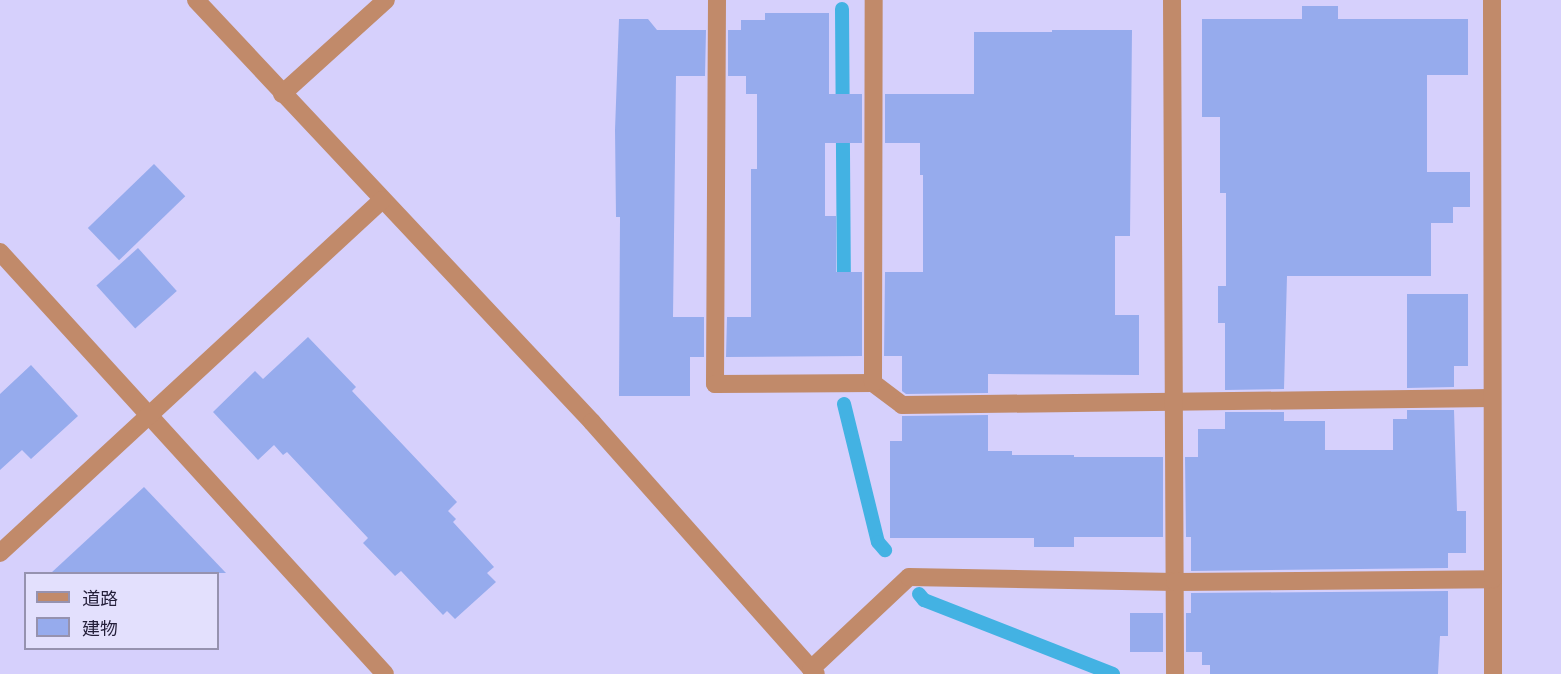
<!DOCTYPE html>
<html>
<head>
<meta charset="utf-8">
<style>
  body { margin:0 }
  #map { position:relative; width:1561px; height:674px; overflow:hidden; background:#d6d0fc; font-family:"Alegreya Sans","Noto Sans JP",sans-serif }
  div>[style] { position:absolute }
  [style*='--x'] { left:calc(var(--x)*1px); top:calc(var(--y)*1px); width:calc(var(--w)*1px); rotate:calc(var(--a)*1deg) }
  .stream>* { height:14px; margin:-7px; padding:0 7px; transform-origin:7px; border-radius:7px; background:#43b2e3 }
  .building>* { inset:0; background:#96abed; transform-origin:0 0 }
  .minor>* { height:18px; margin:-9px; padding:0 9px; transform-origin:9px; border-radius:9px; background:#c18a6a }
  span { translate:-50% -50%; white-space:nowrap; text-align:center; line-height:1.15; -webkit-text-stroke:6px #e3e0fd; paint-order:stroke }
  .legend { position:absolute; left:24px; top:572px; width:195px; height:78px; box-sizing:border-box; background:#e3e0fd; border:2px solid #9692af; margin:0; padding:8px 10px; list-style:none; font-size:18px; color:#231e39 }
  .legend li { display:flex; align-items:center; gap:12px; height:30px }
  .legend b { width:30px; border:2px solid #9692af }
</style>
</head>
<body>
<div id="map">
  <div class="stream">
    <div style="--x:842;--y:9;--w:280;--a:89.6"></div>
    <div style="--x:844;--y:404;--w:142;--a:76.2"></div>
    <div style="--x:878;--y:542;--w:11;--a:49"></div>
    <div style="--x:919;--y:594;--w:8;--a:50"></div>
    <div style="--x:924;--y:600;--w:203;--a:21.4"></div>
  </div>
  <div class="building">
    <div style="clip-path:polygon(1302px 6px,1338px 6px,1338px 19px,1468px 19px,1468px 75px,1427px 75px,1427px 172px,1470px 172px,1470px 207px,1453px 207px,1453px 223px,1431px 223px,1431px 276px,1287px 276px,1284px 389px,1225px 390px,1225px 323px,1218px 323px,1218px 286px,1226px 286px,1226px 193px,1220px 193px,1220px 117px,1202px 117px,1202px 19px,1302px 19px)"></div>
    <div style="clip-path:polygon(765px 13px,829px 13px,829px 94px,862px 94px,862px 143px,825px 143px,825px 216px,836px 216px,836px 272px,862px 272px,862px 356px,726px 357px,727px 317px,751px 317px,751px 169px,757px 169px,757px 94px,746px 94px,746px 76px,728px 76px,728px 30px,741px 30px,741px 20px,765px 20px)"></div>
    <div style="clip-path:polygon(619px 19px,648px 19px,657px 30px,706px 30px,705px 76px,676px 76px,673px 317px,704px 317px,704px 357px,690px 357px,690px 396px,619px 396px,620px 217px,616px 217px,615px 130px)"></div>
    <div style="clip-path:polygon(1052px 30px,1132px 30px,1130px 236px,1115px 236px,1115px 315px,1139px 315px,1139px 375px,988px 374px,988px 393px,906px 394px,902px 391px,902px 356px,884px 356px,885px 272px,923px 272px,923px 175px,920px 175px,920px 143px,885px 143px,885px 94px,974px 94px,974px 32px,1052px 32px)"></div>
    <div style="left:154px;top:164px;width:45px;height:92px;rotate:46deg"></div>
    <div style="left:138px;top:248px;width:58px;height:56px;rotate:48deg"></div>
    <div style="clip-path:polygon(1407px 294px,1468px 294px,1468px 366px,1454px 366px,1454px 387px,1407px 388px)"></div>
    <div style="clip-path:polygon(308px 337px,356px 387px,352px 391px,457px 502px,448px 511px,456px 519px,453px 522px,494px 567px,487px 573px,496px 582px,455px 619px,447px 611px,443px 615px,401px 571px,395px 576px,363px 543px,368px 538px,287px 452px,283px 455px,274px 445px,258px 460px,213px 412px,255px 371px,263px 379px)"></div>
    <div style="clip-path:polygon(31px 365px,78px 416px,31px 459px,22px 450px,0 470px,0 394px)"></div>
    <div style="clip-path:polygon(1407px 410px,1454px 410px,1457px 511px,1466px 511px,1466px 553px,1448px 553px,1448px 568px,1191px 571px,1191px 537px,1186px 537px,1185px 457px,1198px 457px,1198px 429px,1225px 429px,1225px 412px,1284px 412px,1284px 421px,1325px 421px,1325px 450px,1393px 450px,1393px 419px,1407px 419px)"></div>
    <div style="clip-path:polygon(988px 415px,988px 451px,1012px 451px,1012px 455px,1074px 455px,1074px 457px,1163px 457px,1163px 537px,1074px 537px,1074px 547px,1034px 547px,1034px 538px,890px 538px,890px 441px,902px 441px,902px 416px)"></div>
    <div style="clip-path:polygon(144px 487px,226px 573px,51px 573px)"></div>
    <div style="clip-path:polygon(1448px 591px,1448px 636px,1440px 636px,1438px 674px,1210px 674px,1210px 665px,1202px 665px,1202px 652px,1186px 652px,1186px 613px,1191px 613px,1191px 593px)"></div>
    <div style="left:1130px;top:613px;width:33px;height:39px"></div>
  </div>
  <div class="minor">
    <div style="--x:196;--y:0;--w:579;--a:46.82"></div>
    <div style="--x:592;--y:422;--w:337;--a:48.4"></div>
    <div style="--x:717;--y:0;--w:384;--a:90.3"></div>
    <div style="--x:715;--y:384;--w:158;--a:-0.4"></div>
    <div style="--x:873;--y:383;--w:36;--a:37"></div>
    <div style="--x:902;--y:405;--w:590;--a:-0.68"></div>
    <div style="--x:1172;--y:0;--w:674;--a:89.74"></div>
    <div style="--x:282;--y:94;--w:140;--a:-42.1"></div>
    <div style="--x:0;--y:252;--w:571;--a:47.63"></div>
    <div style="--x:873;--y:383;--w:383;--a:-89.9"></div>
    <div style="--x:0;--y:553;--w:520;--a:-42.74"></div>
    <div style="--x:1493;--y:579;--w:95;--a:90"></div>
    <div style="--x:811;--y:669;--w:134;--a:-43.2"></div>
    <div style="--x:909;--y:577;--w:266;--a:1.1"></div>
    <div style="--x:1175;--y:582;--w:318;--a:-0.5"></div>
    <div style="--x:1493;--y:579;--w:579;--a:-90.1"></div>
  </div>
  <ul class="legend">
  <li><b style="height:8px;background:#c18a6a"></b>道路</li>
  <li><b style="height:16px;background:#96abed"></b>建物</li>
  </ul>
</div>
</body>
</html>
